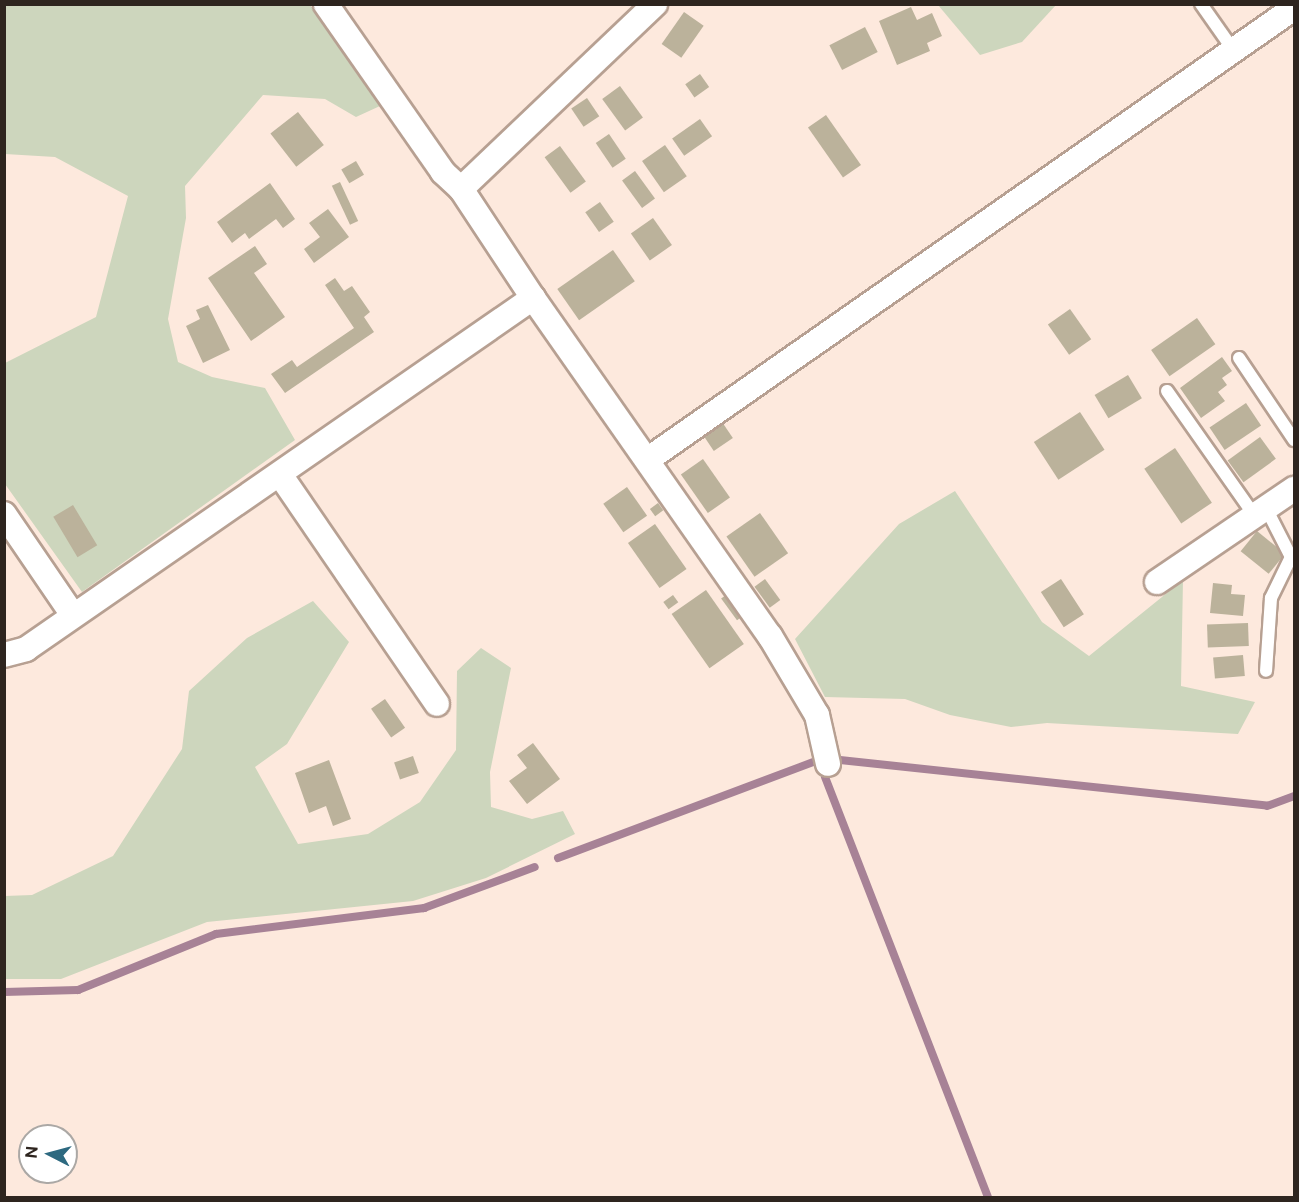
<!DOCTYPE html>
<html>
<head>
<meta charset="utf-8">
<style>
  body { margin:0 }
  #map { position:relative; width:1299px; height:1202px; overflow:hidden; background:#fde9dd; font-family:"Public Sans",sans-serif }
  div>[style] { position:absolute }
  [style*='--x'] { left:calc(var(--x)*1px); top:calc(var(--y)*1px); width:calc(var(--w)*1px); rotate:calc(var(--a)*1deg) }
  .green>* { inset:0; background:#cdd6bd }
  .stream>* { height:8px; margin:-4px; padding:0 4px; transform-origin:4px; border-radius:4px; background:#a78296 }
  .building>* { inset:0; background:#bbb29b; transform-origin:0 0 }
  .roads { filter:drop-shadow(2px 0 #b7a092) drop-shadow(-2px 0 #b7a092) drop-shadow(0 2px #b7a092) drop-shadow(0 -2px #b7a092) }
  .lane>* { height:12px; margin:-6px; padding:0 6px; transform-origin:6px; border-radius:6px; background:#fff }
  .street>* { height:24px; margin:-12px; padding:0 12px; transform-origin:12px; border-radius:12px; background:#fff }
  span { translate:-50% -50%; white-space:nowrap; text-align:center; line-height:1.15; -webkit-text-stroke:6px #fff; paint-order:stroke }
  .frame { position:absolute; inset:0; border:6px solid #2e251f; pointer-events:none }
  .north { position:absolute; left:18px; top:1124px; width:60px; height:60px; box-sizing:border-box; background:#fff; border:2px solid #aba8a5; border-radius:50%; rotate:276deg; font-size:16px; font-weight:700; line-height:24px; text-align:center; color:#2e251f }
  .north::after { content:''; display:block; margin:auto; width:21px; height:27px; background:#2d6980; clip-path:polygon(50% 0,100% 100%,50% 72%,0 100%) }
</style>
</head>
<body>
<div id="map">
  <div class="green">
    <div style="clip-path:polygon(5px 5px,310px 5px,380px 106px,356px 117px,325px 99px,263px 95px,185px 186px,186px 218px,168px 319px,178px 362px,212px 377px,265px 388px,295px 440px,82px 592px,5px 484px,5px 363px,96px 317px,128px 196px,55px 157px,5px 154px)"></div>
    <div style="clip-path:polygon(938px 5px,1056px 5px,1022px 42px,980px 55px)"></div>
    <div style="clip-path:polygon(955px 491px,1042px 622px,1089px 656px,1183px 580px,1181px 686px,1255px 702px,1238px 734px,1047px 723px,1011px 727px,950px 715px,905px 699px,825px 697px,795px 639px,899px 524px)"></div>
    <div style="clip-path:polygon(313px 601px,349px 642px,287px 744px,255px 767px,298px 844px,368px 834px,420px 802px,456px 750px,457px 671px,481px 648px,511px 668px,490px 772px,491px 807px,532px 819px,563px 811px,575px 834px,486px 878px,413px 901px,207px 922px,61px 979px,5px 979px,5px 896px,32px 895px,113px 856px,182px 749px,189px 691px,247px 638px)"></div>
  </div>
  <div class="stream">
    <div style="--x:840;--y:760;--w:429;--a:6.1"></div>
    <div style="--x:1267;--y:806;--w:29;--a:-20"></div>
    <div style="--x:825;--y:777;--w:451;--a:68.8"></div>
    <div style="--x:558;--y:858;--w:279;--a:-20.6"></div>
    <div style="--x:4;--y:992;--w:74;--a:-1.5"></div>
    <div style="--x:78;--y:990;--w:149;--a:-22.1"></div>
    <div style="--x:216;--y:934;--w:210;--a:-7.1"></div>
    <div style="--x:424;--y:908;--w:118;--a:-20.3"></div>
  </div>
  <div class="building">
    <div style="clip-path:polygon(911px 7px,917px 20px,932px 13px,942px 36px,927px 43px,930px 51px,897px 65px,879px 21px)"></div>
    <div style="left:684px;top:12px;width:24px;height:39px;rotate:35deg"></div>
    <div style="left:865px;top:27px;width:28px;height:40px;rotate:63deg"></div>
    <div style="left:700px;top:74px;width:16px;height:18px;rotate:55deg"></div>
    <div style="left:620px;top:86px;width:39px;height:22px;rotate:54deg"></div>
    <div style="left:587px;top:98px;width:22px;height:19px;rotate:56deg"></div>
    <div style="left:298px;top:112px;width:42px;height:35px;rotate:52deg"></div>
    <div style="left:826px;top:115px;width:61px;height:22px;rotate:55deg"></div>
    <div style="left:700px;top:119px;width:21px;height:34px;rotate:55deg"></div>
    <div style="left:609px;top:134px;width:30px;height:16px;rotate:56deg"></div>
    <div style="left:665px;top:145px;width:38px;height:28px;rotate:55deg"></div>
    <div style="left:560px;top:146px;width:44px;height:19px;rotate:54deg"></div>
    <div style="left:356px;top:161px;width:16px;height:17px;rotate:60deg"></div>
    <div style="left:635px;top:171px;width:34px;height:16px;rotate:54deg"></div>
    <div style="left:340px;top:182px;width:43px;height:9px;rotate:65deg"></div>
    <div style="clip-path:polygon(270px 183px,295px 219px,283px 228px,276px 219px,249px 239px,245px 233px,232px 243px,217px 222px)"></div>
    <div style="left:600px;top:202px;width:24px;height:18px;rotate:55deg"></div>
    <div style="clip-path:polygon(328px 209px,349px 237px,314px 263px,304px 249px,320px 237px,309px 223px)"></div>
    <div style="left:653px;top:218px;width:33px;height:27px;rotate:55deg"></div>
    <div style="clip-path:polygon(255px 246px,267px 264px,254px 273px,285px 317px,251px 341px,208px 278px)"></div>
    <div style="left:613px;top:250px;width:38px;height:68px;rotate:55deg"></div>
    <div style="clip-path:polygon(335px 278px,344px 291px,352px 286px,370px 312px,364px 317px,374px 332px,285px 393px,271px 374px,292px 360px,297px 367px,354px 328px,325px 285px)"></div>
    <div style="clip-path:polygon(208px 305px,230px 350px,203px 363px,186px 326px,200px 319px,196px 310px)"></div>
    <div style="left:1070px;top:309px;width:37px;height:27px;rotate:55deg"></div>
    <div style="left:1197px;top:318px;width:32px;height:56px;rotate:55deg"></div>
    <div style="clip-path:polygon(1222px 357px,1232px 371px,1222px 378px,1227px 385px,1218px 392px,1225px 401px,1201px 418px,1180px 388px)"></div>
    <div style="left:1128px;top:375px;width:27px;height:39px;rotate:59deg"></div>
    <div style="left:1246px;top:403px;width:27px;height:44px;rotate:56deg"></div>
    <div style="left:1080px;top:412px;width:45px;height:55px;rotate:57deg"></div>
    <div style="left:720px;top:419px;width:23px;height:23px;rotate:56deg"></div>
    <div style="left:1260px;top:437px;width:27px;height:40px;rotate:54deg"></div>
    <div style="left:1175px;top:448px;width:66px;height:37px;rotate:56deg"></div>
    <div style="left:703px;top:459px;width:47px;height:27px;rotate:55deg"></div>
    <div style="left:627px;top:487px;width:35px;height:29px;rotate:55deg"></div>
    <div style="left:658px;top:503px;width:9px;height:10px;rotate:54deg"></div>
    <div style="left:73px;top:505px;width:47px;height:23px;rotate:59deg"></div>
    <div style="left:760px;top:513px;width:49px;height:41px;rotate:55deg"></div>
    <div style="left:655px;top:524px;width:55px;height:33px;rotate:55deg"></div>
    <div style="left:1257px;top:531px;width:36px;height:26px;rotate:39deg"></div>
    <div style="left:765px;top:579px;width:26px;height:13px;rotate:54deg"></div>
    <div style="left:1061px;top:579px;width:42px;height:24px;rotate:57deg"></div>
    <div style="clip-path:polygon(1213px 583px,1232px 585px,1231px 594px,1245px 595px,1243px 616px,1210px 613px)"></div>
    <div style="left:706px;top:590px;width:66px;height:42px;rotate:55deg"></div>
    <div style="left:673px;top:595px;width:9px;height:12px;rotate:54deg"></div>
    <div style="left:726px;top:595px;width:27px;height:6px;rotate:54deg"></div>
    <div style="left:1248px;top:623px;width:23px;height:41px;rotate:88deg"></div>
    <div style="left:1243px;top:655px;width:21px;height:30px;rotate:85deg"></div>
    <div style="left:385px;top:699px;width:35px;height:17px;rotate:55deg"></div>
    <div style="clip-path:polygon(533px 743px,560px 779px,527px 804px,509px 781px,527px 768px,517px 755px)"></div>
    <div style="left:413px;top:756px;width:18px;height:20px;rotate:71deg"></div>
    <div style="clip-path:polygon(329px 760px,351px 819px,333px 826px,326px 806px,309px 813px,295px 773px)"></div>
  </div>
  <div class="roads">
    <div class="lane">
      <div style="--x:1201;--y:4;--w:57;--a:54.9"></div>
      <div style="--x:1239;--y:358;--w:99;--a:56.1"></div>
      <div style="--x:1167;--y:391;--w:153;--a:54.9"></div>
      <div style="--x:1266;--y:508;--w:55;--a:63"></div>
      <div style="--x:1291;--y:557;--w:46;--a:116"></div>
      <div style="--x:1271;--y:598;--w:73;--a:93.9"></div>
    </div>
    <div class="street">
      <div style="--x:461;--y:189;--w:268;--a:-43.6"></div>
      <div style="--x:533;--y:298;--w:413;--a:55"></div>
      <div style="--x:770;--y:636;--w:92;--a:59.3"></div>
      <div style="--x:817;--y:715;--w:50;--a:77.3"></div>
      <div style="--x:647;--y:460;--w:789;--a:-34.94"></div>
      <div style="--x:281;--y:476;--w:276;--a:55.6"></div>
      <div style="--x:4;--y:514;--w:122;--a:55.7"></div>
      <div style="--x:1157;--y:582;--w:166;--a:-34.2"></div>
      <div style="--x:4;--y:655;--w:23;--a:-15"></div>
      <div style="--x:26;--y:649;--w:617;--a:-34.7"></div>
      <div style="--x:533;--y:298;--w:131;--a:-123.4"></div>
      <div style="--x:461;--y:189;--w:25;--a:-137"></div>
      <div style="--x:443;--y:172;--w:205;--a:-124.9"></div>
    </div>
  </div>
  <div class="frame"></div>
  <div class="north">N</div>
</div>
</body>
</html>
